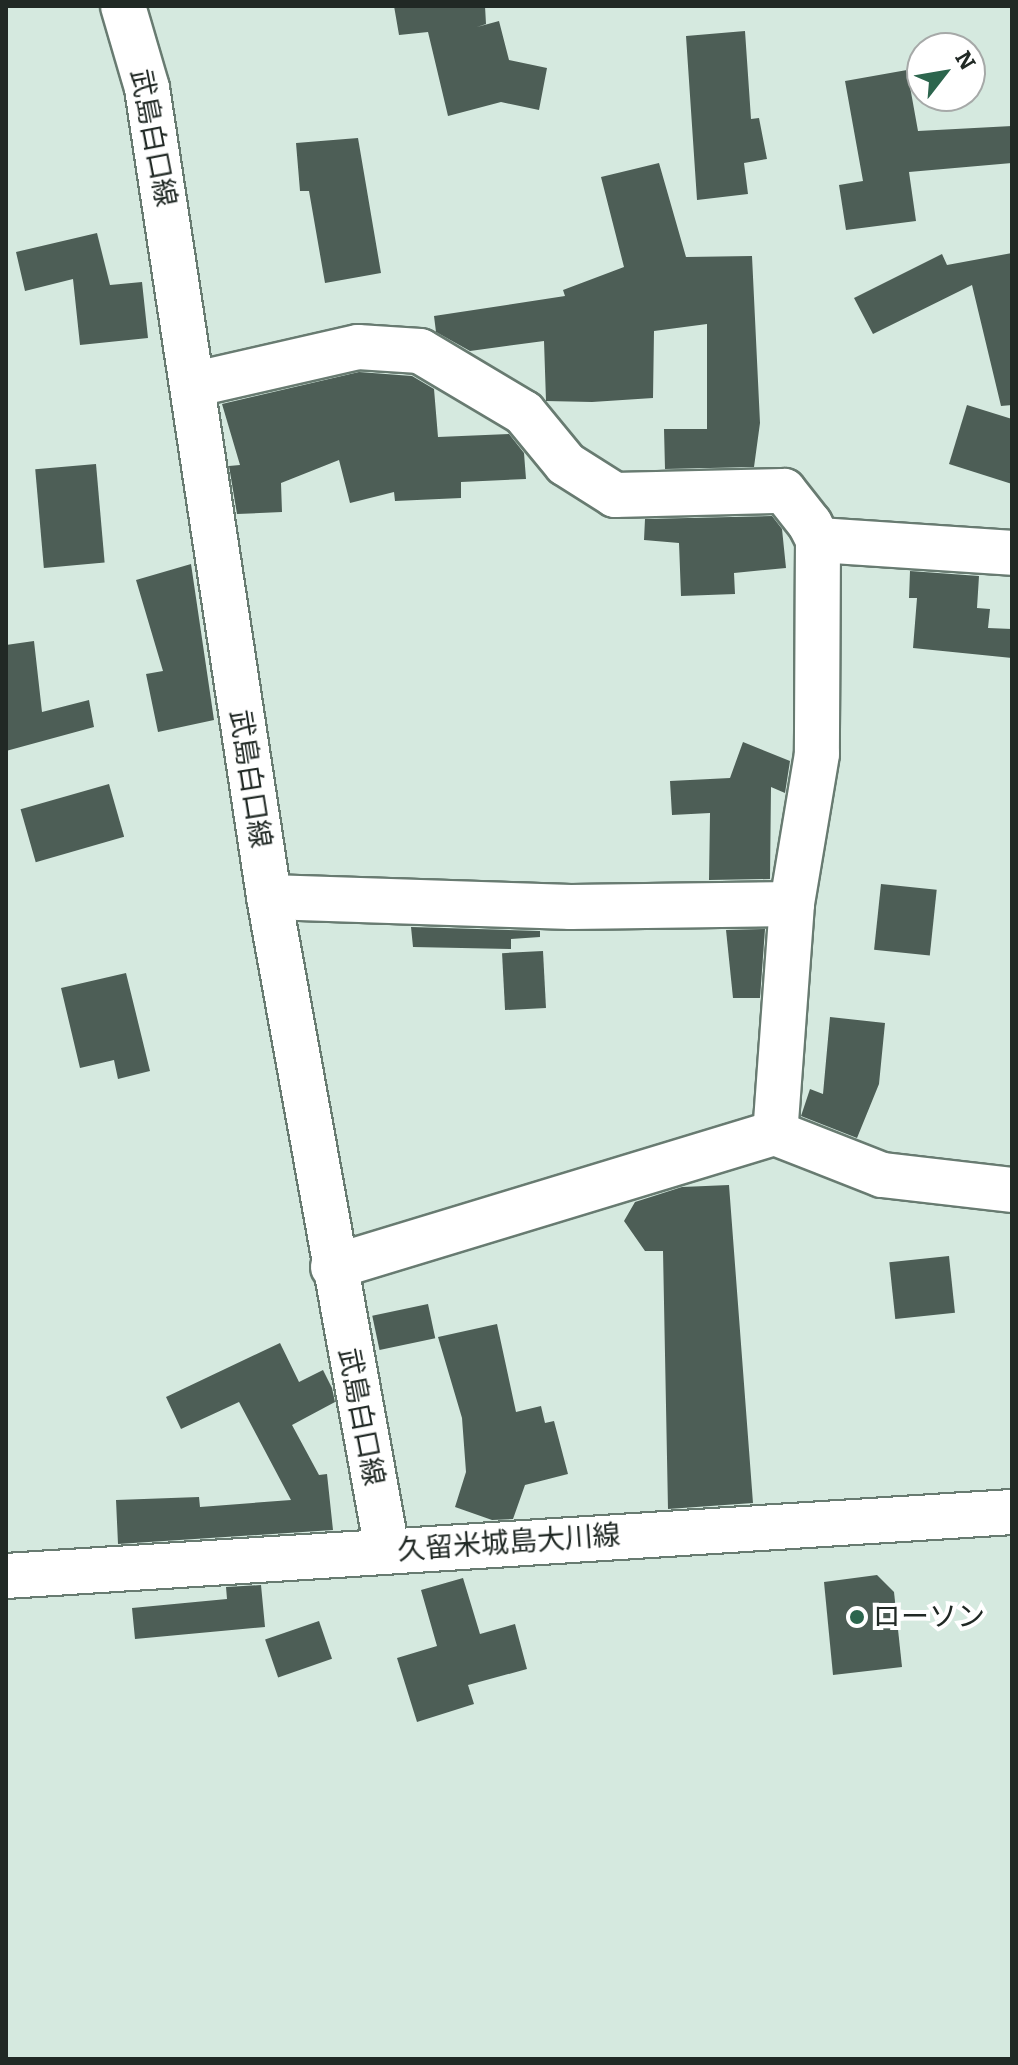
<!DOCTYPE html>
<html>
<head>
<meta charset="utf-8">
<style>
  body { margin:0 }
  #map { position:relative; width:1018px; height:2065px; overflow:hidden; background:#d5e9df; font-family:Bitter,"Noto Sans JP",serif }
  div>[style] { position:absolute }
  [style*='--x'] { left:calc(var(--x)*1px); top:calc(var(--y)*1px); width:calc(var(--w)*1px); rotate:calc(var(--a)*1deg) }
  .building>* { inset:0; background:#4d5e56; transform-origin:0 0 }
  .roads { filter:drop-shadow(2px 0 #687b71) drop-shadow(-2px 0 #687b71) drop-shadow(0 2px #687b71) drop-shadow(0 -2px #687b71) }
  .minor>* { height:44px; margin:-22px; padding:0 22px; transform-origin:22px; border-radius:22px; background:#fff }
  .major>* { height:44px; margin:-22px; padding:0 22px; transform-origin:22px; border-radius:22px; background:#fff }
  .dots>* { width:22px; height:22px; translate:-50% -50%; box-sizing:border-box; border:4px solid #fff; border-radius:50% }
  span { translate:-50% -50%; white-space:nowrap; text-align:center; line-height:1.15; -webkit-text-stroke:8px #fff; paint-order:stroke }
  .street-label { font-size:28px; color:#212925 }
  .poi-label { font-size:28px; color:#212925 }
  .left { translate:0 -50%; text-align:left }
  .frame { position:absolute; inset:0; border:8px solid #212925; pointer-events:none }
  .north { position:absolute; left:906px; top:32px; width:80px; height:80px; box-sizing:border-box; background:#fff; border:2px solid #a6a9a8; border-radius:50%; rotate:59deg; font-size:22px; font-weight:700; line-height:32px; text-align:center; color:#212925 }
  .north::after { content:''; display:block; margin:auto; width:28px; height:36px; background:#2c654d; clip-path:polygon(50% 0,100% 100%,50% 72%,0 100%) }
</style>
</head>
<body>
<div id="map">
  <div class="building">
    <div style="clip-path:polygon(394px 6px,485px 6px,486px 24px,477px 27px,499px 21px,509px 60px,547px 68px,539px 110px,501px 102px,448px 116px,428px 32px,399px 35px)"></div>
    <div style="clip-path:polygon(745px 31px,751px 119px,759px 118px,767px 159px,744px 163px,748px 194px,697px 200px,686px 36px)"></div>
    <div style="clip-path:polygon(907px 70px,918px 131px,1012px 126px,1012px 163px,909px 172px,916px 221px,846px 230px,839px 185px,863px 181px,845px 81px)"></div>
    <div style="clip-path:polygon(358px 138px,381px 273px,325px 283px,309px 191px,300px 191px,296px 143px)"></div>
    <div style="clip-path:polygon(659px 163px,686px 257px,752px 256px,760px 423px,754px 467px,665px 469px,664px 429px,707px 429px,707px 324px,654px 331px,653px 398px,592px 402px,546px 401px,544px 341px,470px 351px,436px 332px,434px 316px,565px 296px,563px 290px,624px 267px,601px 177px)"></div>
    <div style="clip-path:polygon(97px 233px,110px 285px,142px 282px,148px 338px,80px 345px,73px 279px,25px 291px,16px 252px)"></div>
    <div style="clip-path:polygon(1012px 253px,1012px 405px,1001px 406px,972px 285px,873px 334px,854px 298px,942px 254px,947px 265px)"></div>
    <div style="clip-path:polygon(359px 372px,412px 376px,434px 389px,438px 437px,509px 434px,524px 453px,526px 479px,461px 482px,461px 498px,395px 501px,394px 492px,350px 503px,339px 460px,281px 483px,282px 512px,237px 514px,229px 466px,240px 465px,222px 404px)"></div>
    <div style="clip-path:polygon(967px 405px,1012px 419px,1012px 484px,949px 464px)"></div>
    <div style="left:96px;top:464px;width:99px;height:61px;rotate:85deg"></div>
    <div style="clip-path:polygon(772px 516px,782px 529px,786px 568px,734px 573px,735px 594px,681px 596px,679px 543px,644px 540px,645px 519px)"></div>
    <div style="clip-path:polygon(191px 564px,214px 720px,158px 732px,146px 674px,163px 671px,136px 580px)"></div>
    <div style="clip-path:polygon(910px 571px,979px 576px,977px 608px,990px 609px,988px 628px,1012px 629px,1012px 658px,913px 648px,917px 598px,909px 598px)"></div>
    <div style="clip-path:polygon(34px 641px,42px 712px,89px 700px,94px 727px,6px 751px,6px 645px)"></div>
    <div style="clip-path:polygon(743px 742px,790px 761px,785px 793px,771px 787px,770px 879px,709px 880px,710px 813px,672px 815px,670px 781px,730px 778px)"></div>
    <div style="left:109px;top:784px;width:55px;height:92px;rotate:74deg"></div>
    <div style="left:881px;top:884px;width:56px;height:66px;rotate:6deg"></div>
    <div style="clip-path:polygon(411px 927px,540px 931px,540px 937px,511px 939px,511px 949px,413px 947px)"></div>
    <div style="clip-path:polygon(765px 929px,760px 998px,733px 998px,726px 930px)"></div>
    <div style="left:543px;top:951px;width:57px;height:41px;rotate:87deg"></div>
    <div style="clip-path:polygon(126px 973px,150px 1071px,118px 1079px,114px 1060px,80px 1068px,61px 988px)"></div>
    <div style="clip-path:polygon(830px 1017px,885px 1023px,879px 1084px,857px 1138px,801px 1116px,810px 1089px,823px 1094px)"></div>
    <div style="clip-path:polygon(729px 1185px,753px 1503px,668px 1509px,663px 1251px,645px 1251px,624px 1221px,635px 1202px,682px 1187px)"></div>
    <div style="left:949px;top:1256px;width:57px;height:60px;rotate:84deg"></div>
    <div style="left:428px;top:1304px;width:35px;height:57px;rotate:78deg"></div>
    <div style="clip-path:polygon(497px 1324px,516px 1412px,541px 1406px,545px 1423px,554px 1421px,568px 1474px,525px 1485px,513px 1519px,492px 1520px,455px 1507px,466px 1472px,462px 1418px,438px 1337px)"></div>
    <div style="clip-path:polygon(280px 1343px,299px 1382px,323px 1370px,332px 1388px,335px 1402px,292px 1425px,319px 1475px,327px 1474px,333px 1530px,118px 1544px,116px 1500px,199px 1497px,200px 1507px,291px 1500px,239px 1402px,181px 1429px,166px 1397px)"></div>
    <div style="clip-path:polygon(877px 1575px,894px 1592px,902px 1667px,833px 1675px,824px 1582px)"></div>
    <div style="clip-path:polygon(463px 1578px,480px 1634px,515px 1624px,527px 1669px,468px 1685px,474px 1704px,417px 1722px,397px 1658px,437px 1646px,421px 1590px)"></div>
    <div style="clip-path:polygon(261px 1585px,265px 1627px,135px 1639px,132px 1608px,227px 1599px,226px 1587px)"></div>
    <div style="left:319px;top:1621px;width:40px;height:57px;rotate:71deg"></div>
  </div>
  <div class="roads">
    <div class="minor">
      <div style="--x:196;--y:384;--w:166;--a:-12.9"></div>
      <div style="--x:358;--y:347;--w:62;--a:3.7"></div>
      <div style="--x:420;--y:351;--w:121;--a:30.8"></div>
      <div style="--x:524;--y:413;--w:66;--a:50.5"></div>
      <div style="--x:566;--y:464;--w:58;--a:32.3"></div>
      <div style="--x:615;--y:495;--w:169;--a:-1.4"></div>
      <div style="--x:784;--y:491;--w:42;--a:51.8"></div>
      <div style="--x:810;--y:524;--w:18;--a:63"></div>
      <div style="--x:818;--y:540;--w:214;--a:90.3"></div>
      <div style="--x:817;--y:754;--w:152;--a:99.5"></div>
      <div style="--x:792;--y:904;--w:230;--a:94.2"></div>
      <div style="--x:818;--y:540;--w:194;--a:3.8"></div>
      <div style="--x:269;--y:897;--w:302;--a:1.9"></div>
      <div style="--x:571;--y:907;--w:221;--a:-0.8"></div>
      <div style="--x:333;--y:1267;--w:462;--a:-16.9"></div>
      <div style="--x:775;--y:1133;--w:115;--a:21.4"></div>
      <div style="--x:882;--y:1175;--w:131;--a:6.6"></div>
    </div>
    <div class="major">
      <div style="--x:123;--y:6;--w:85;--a:73.7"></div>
      <div style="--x:147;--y:88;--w:818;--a:81.42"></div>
      <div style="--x:269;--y:897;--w:664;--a:79.76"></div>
      <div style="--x:6;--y:1576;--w:1008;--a:-3.64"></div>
    </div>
  </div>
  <div class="dots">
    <div style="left:857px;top:1617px;background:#2c654d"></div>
  </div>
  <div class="street-label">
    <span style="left:153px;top:138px;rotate:79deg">武島白口線</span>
    <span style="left:250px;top:779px;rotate:81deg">武島白口線</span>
    <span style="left:361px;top:1417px;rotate:79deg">武島白口線</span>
    <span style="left:509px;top:1543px;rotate:-4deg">久留米城島大川線</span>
  </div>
  <div class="poi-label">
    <span class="left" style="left:873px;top:1617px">ローソン</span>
  </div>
  <div class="frame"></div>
  <div class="north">N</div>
</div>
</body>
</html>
